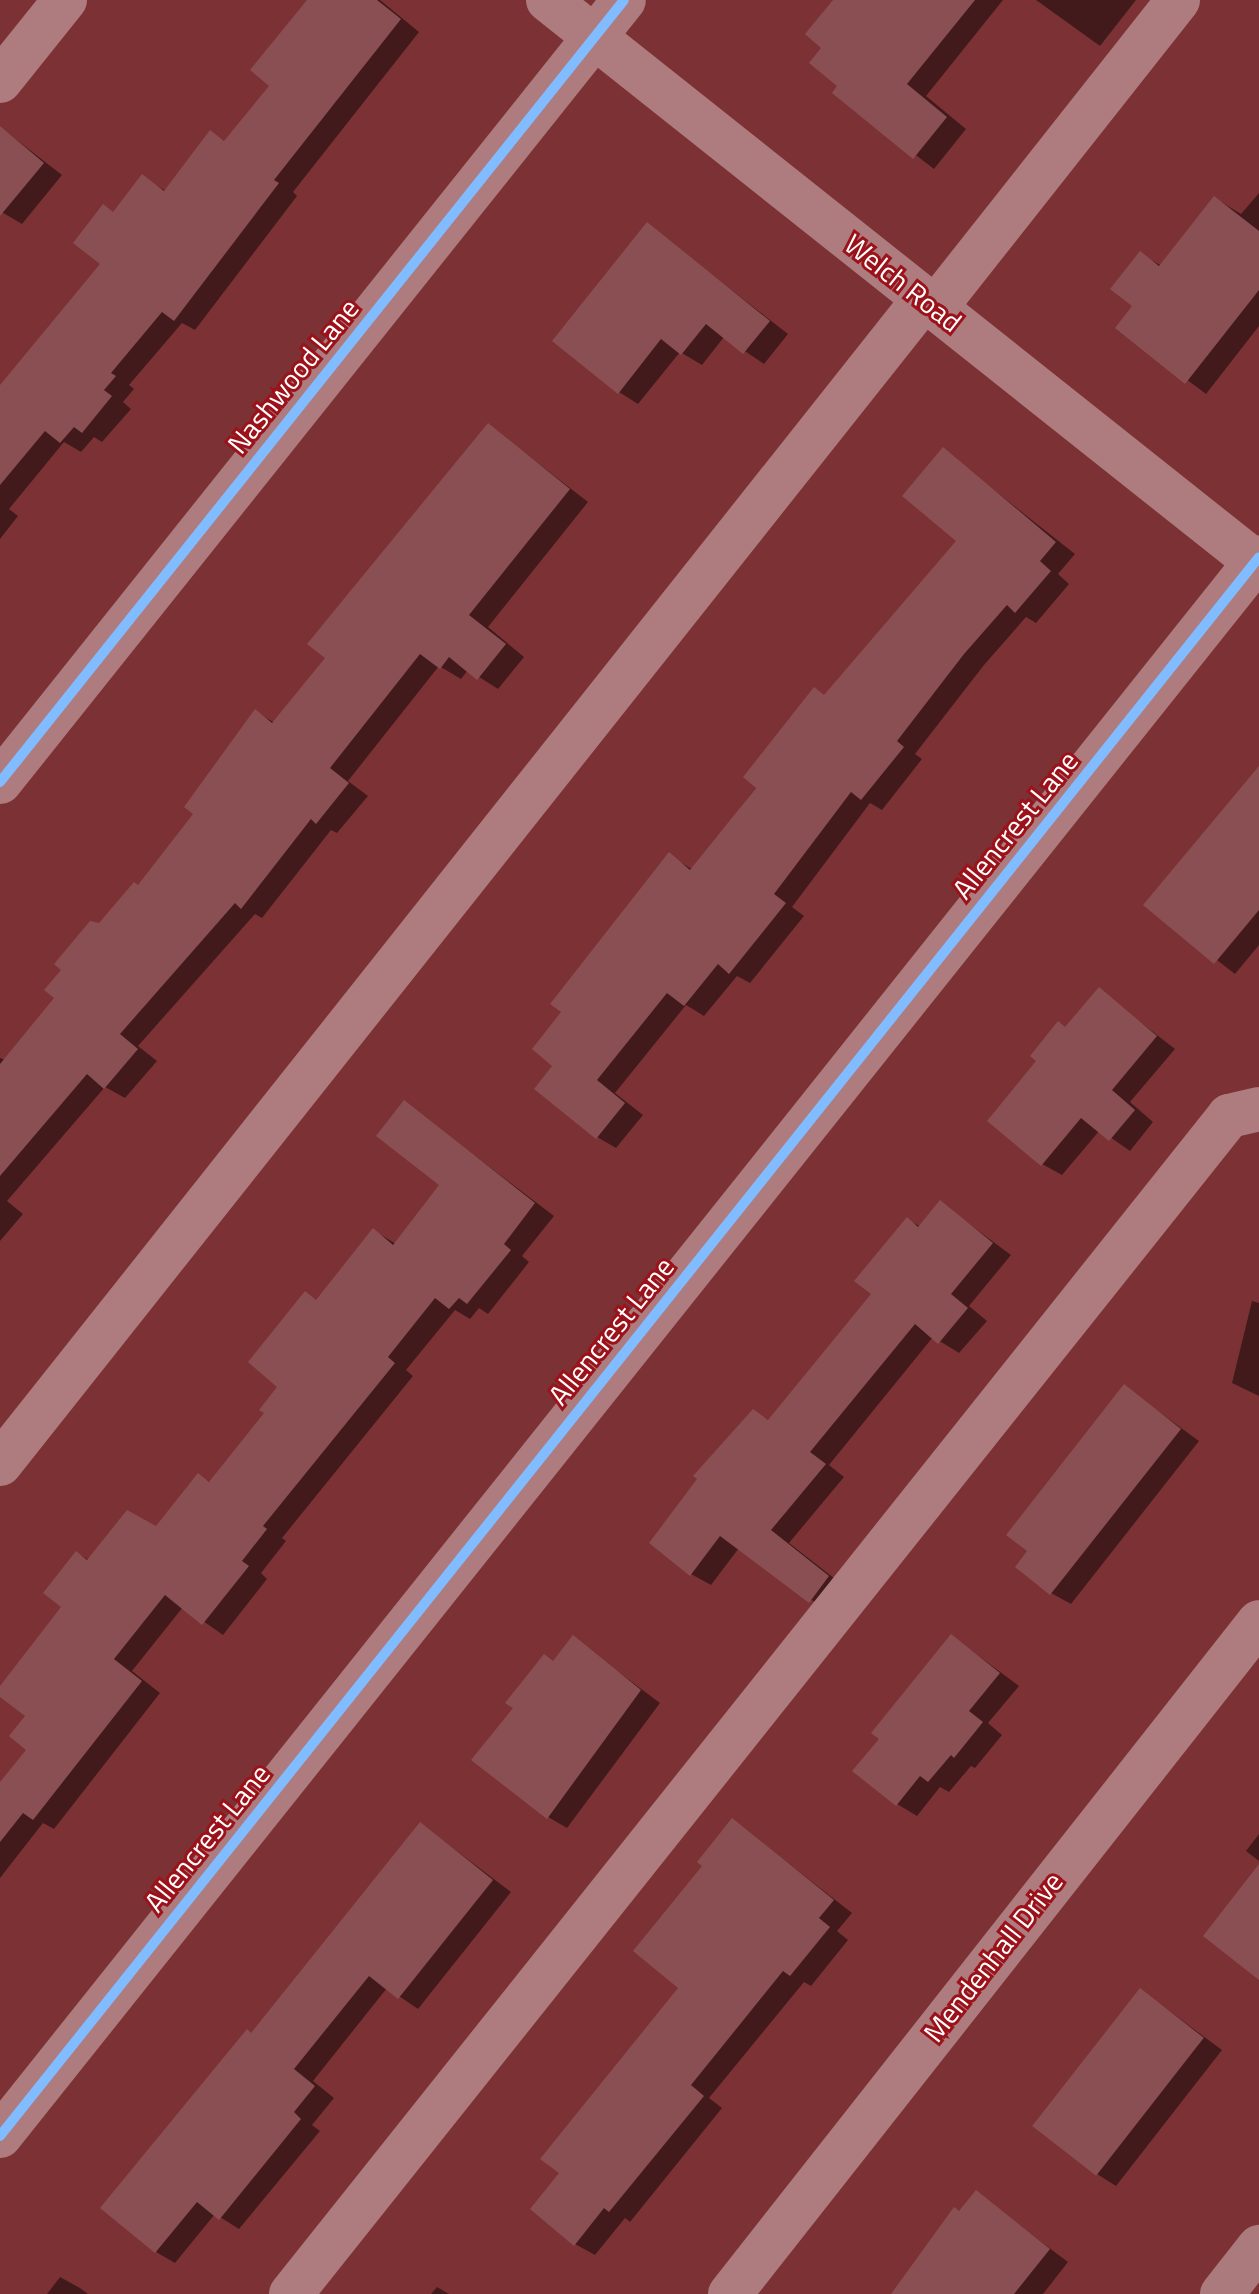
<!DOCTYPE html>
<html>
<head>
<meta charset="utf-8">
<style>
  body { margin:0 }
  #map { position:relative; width:1259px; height:2294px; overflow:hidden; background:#7c3235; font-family:"Titillium Web",sans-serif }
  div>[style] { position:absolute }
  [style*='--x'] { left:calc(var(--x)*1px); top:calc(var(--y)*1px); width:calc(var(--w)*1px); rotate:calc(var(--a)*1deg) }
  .shadow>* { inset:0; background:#0007 }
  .building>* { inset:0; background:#8a4f52; transform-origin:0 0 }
  .minor>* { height:44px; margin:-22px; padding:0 22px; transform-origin:22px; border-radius:22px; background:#ae7c7e }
  .major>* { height:44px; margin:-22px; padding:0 22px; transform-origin:22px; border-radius:22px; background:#ab7a7c }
  .cycleway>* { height:10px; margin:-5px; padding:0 5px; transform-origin:5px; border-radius:5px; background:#80bcff }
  span { translate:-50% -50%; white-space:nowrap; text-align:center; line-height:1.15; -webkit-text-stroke:6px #9b121a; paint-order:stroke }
  .street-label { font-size:28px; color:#fff }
</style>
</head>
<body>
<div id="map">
  <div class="shadow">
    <div style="clip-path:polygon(309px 0,380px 0,419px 32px,293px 192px,297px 196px,195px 330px,182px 323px,129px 385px,134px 389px,123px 402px,131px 409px,102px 442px,94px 437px,81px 452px,64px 442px,9px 509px,18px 516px,0 539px,0 388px,102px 264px,115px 214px,142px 177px,166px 191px,210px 133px,226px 142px,272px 85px)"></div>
    <div style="clip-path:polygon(833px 0,1003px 0,926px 96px,966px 129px,934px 169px,835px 93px,840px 86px,824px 48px)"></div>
    <div style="clip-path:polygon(1036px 0,1136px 0,1100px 46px)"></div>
    <div style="clip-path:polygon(0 127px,62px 175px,22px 224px,0 211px)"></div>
    <div style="clip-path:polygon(1259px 193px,1259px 326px,1206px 394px,1118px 328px,1135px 305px,1140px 254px,1162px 266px,1215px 198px,1241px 214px)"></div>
    <div style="clip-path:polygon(648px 225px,788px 334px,764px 364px,724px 337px,702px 365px,680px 352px,638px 404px,619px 392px)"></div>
    <div style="clip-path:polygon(489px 425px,588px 502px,488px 627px,524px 657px,498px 689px,468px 670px,461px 679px,439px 666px,348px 781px,368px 796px,337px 833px,331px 830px,262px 918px,255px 914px,138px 1046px,157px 1061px,125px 1098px,105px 1087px,7px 1201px,23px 1214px,0 1241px,0 1058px,6px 1060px,57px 998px,99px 926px,139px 887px,196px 813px,256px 712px,275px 723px,327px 658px)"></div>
    <div style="clip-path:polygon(943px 450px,1075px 554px,1058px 574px,1069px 584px,1036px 623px,1026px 617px,984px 665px,915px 754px,922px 759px,882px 810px,870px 803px,792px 907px,804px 916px,750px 983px,737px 976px,704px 1016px,686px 1005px,615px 1093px,643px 1115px,616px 1148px,597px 1137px,555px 1066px,564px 1012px,669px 855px,693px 870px,826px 696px,959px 541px)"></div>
    <div style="clip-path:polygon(1259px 768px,1259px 945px,1235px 974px,1146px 905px)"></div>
    <div style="clip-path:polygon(1099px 990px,1175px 1049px,1130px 1102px,1153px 1122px,1130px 1151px,1100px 1130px,1062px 1175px,1042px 1164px,1066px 1028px)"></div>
    <div style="clip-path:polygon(404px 1102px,554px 1216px,522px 1256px,529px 1262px,488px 1314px,479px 1308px,470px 1319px,455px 1310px,406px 1370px,413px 1376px,282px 1538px,286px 1541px,261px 1573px,267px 1579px,223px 1635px,183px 1607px,132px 1671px,160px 1693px,54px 1829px,43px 1823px,0 1878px,0 1785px,29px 1749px,27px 1716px,0 1689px,64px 1607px,77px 1553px,89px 1560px,156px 1528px,198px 1476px,210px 1482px,267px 1413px,280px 1387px,306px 1294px,318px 1301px,373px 1230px,396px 1244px,442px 1185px)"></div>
    <div style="clip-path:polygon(941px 1203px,1011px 1255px,969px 1306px,987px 1321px,959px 1353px,933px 1337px,829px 1465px,844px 1477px,789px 1543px,848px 1589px,830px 1613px,739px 1548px,711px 1585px,691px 1574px,753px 1411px,770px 1421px,874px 1294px,908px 1220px,921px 1227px)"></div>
    <div style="clip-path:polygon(1252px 1301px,1259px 1303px,1259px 1396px,1232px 1383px)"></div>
    <div style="clip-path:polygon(1125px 1387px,1199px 1441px,1071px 1604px,1051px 1593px,1030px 1551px)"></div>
    <div style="clip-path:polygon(952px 1636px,1019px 1686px,988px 1723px,1002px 1735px,975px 1768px,971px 1766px,949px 1792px,940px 1787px,917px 1816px,897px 1804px)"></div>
    <div style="clip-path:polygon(573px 1638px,660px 1703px,567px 1828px,548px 1817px,554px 1662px)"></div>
    <div style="clip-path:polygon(733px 1820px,852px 1913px,837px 1931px,848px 1940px,811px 1986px,804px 1982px,709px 2098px,722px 2108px,630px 2222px,625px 2218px,595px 2255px,575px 2244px,562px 2173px,681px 1988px,704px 1866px)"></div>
    <div style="clip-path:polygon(421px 1824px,511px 1892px,418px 2009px,387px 1988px,313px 2081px,334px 2098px,312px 2125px,320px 2131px,239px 2229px,215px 2214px,175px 2263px,156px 2252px,253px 2035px)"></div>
    <div style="clip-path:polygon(1259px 1834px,1259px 1861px,1246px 1851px)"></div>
    <div style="clip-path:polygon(1141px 1990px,1222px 2050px,1116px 2186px,1097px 2174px)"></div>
    <div style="clip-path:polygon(976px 2193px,1068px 2262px,1043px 2294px,893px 2294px)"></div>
    <div style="clip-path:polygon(60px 2277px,80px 2288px,88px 2294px,47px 2294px)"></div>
    <div style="clip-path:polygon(437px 2287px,449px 2294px,431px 2294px)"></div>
  </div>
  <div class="building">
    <div style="clip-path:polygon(307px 0,377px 0,401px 19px,274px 180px,279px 183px,174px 321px,162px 312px,111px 373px,116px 376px,104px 390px,112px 396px,82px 433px,74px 427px,60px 443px,45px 431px,0 485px,0 385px,100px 264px,73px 243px,103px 204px,113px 212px,142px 174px,164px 191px,210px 130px,224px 141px,269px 86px,250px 70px)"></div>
    <div style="clip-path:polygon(833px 0,975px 0,907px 84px,947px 117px,913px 159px,832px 93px,837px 86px,809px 63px,821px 48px,805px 34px)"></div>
    <div style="clip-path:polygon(0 126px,44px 163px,0 216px)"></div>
    <div style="clip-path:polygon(1214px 196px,1259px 231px,1259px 290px,1185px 384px,1115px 328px,1132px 306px,1110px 289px,1140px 251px,1159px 266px)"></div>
    <div style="clip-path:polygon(647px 222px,770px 321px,743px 354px,706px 324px,681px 355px,661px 339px,618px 394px,552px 341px)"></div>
    <div style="clip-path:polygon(488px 423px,570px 489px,469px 615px,506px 644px,477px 680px,449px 657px,440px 669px,420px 654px,330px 768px,349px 783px,316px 824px,311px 819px,241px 909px,235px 903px,120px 1034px,138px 1049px,104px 1089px,87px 1074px,0 1176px,0 1064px,54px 998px,44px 990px,61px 970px,54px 964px,90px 921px,99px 923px,134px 882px,138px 885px,193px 814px,184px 807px,255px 709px,272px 723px,325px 658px,307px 644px)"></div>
    <div style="clip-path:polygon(943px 447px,1056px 542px,1040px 561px,1051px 571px,1015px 613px,1007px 605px,964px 654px,897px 741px,904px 747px,861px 800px,851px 792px,774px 894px,786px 903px,729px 974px,718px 964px,684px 1006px,667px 993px,597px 1080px,625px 1103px,596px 1139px,534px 1089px,552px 1066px,532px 1049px,561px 1012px,550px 1004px,669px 852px,690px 870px,756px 788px,743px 777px,814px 687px,824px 695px,956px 541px,902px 496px)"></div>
    <div style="clip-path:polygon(1259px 766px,1259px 910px,1214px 964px,1143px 905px)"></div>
    <div style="clip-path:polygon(1099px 987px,1157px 1036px,1112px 1090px,1135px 1110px,1109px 1141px,1081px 1118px,1041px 1166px,987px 1121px,1036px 1061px,1030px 1056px,1058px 1021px,1065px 1027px)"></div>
    <div style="clip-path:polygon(404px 1100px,535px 1203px,504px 1244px,511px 1250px,467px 1304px,459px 1298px,449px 1309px,435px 1298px,388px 1357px,395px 1363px,263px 1526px,267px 1529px,242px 1561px,249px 1566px,202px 1625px,165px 1595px,114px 1659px,142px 1681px,33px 1820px,23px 1813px,0 1842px,0 1782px,26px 1750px,9px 1736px,25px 1716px,0 1697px,0 1686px,61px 1607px,43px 1593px,76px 1551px,87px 1560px,127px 1510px,156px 1526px,198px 1473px,209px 1482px,264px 1413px,259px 1410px,277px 1387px,248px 1362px,305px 1291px,316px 1300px,373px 1228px,393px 1245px,439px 1185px,376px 1136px)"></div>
    <div style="clip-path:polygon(940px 1200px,993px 1243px,951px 1294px,968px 1308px,938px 1344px,915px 1324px,810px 1452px,826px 1464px,771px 1530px,829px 1576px,809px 1603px,720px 1536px,690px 1576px,649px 1543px,697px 1479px,693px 1476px,753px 1409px,768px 1420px,871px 1294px,854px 1281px,907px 1217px,918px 1227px)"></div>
    <div style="clip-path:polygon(1124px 1384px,1181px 1429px,1050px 1595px,1015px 1567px,1027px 1551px,1006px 1535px)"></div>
    <div style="clip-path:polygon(951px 1634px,1000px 1673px,969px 1711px,983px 1722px,954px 1758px,951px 1755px,928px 1782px,920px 1776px,896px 1806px,852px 1771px,879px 1739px,871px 1733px)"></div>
    <div style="clip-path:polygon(573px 1635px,641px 1690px,547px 1819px,471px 1760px,513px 1708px,505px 1703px,544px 1654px,553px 1661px)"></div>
    <div style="clip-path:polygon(732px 1818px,834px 1900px,819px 1918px,830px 1927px,790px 1976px,783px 1971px,691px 2085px,704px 2096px,609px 2212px,604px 2208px,574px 2246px,530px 2209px,559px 2173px,540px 2159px,678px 1988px,633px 1951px,702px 1866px,697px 1862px)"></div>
    <div style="clip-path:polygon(420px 1822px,493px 1880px,398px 1999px,369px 1976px,294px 2069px,315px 2086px,294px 2112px,301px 2119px,219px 2220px,197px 2202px,155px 2253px,100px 2208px,247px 2029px,251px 2033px)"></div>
    <div style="clip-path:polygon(1259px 1864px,1259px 1980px,1203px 1936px)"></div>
    <div style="left:1140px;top:1988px;width:81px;height:175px;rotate:38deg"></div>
    <div style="clip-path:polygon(976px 2190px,1050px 2249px,1014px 2294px,891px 2294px,954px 2207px,959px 2211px)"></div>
  </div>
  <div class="minor">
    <div style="--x:548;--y:0;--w:908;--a:38.47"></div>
    <div style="--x:0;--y:81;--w:104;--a:-51.3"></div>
    <div style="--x:935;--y:308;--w:392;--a:-51.7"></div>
    <div style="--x:0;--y:782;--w:1000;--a:-51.41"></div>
    <div style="--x:0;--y:1464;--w:1487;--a:-51.58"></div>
    <div style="--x:0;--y:2136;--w:2019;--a:-51.43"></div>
    <div style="--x:291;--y:2294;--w:1506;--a:-51.47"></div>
    <div style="--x:1229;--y:1116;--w:31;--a:-13"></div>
    <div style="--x:730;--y:2294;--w:855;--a:-51.79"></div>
  </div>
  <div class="major">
    <div style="--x:1222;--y:2294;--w:60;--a:-51.8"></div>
  </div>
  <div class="cycleway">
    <div style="--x:0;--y:782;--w:1000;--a:-51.41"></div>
    <div style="--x:0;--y:2136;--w:2019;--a:-51.43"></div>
  </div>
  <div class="street-label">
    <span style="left:903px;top:283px;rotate:38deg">Welch Road</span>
    <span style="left:293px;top:376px;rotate:-51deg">Nashwood Lane</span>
    <span style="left:1015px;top:825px;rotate:-51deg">Allencrest Lane</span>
    <span style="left:611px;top:1331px;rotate:-51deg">Allencrest Lane</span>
    <span style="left:207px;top:1838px;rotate:-51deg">Allencrest Lane</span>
    <span style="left:993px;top:1957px;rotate:-52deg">Mendenhall Drive</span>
  </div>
</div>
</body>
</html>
